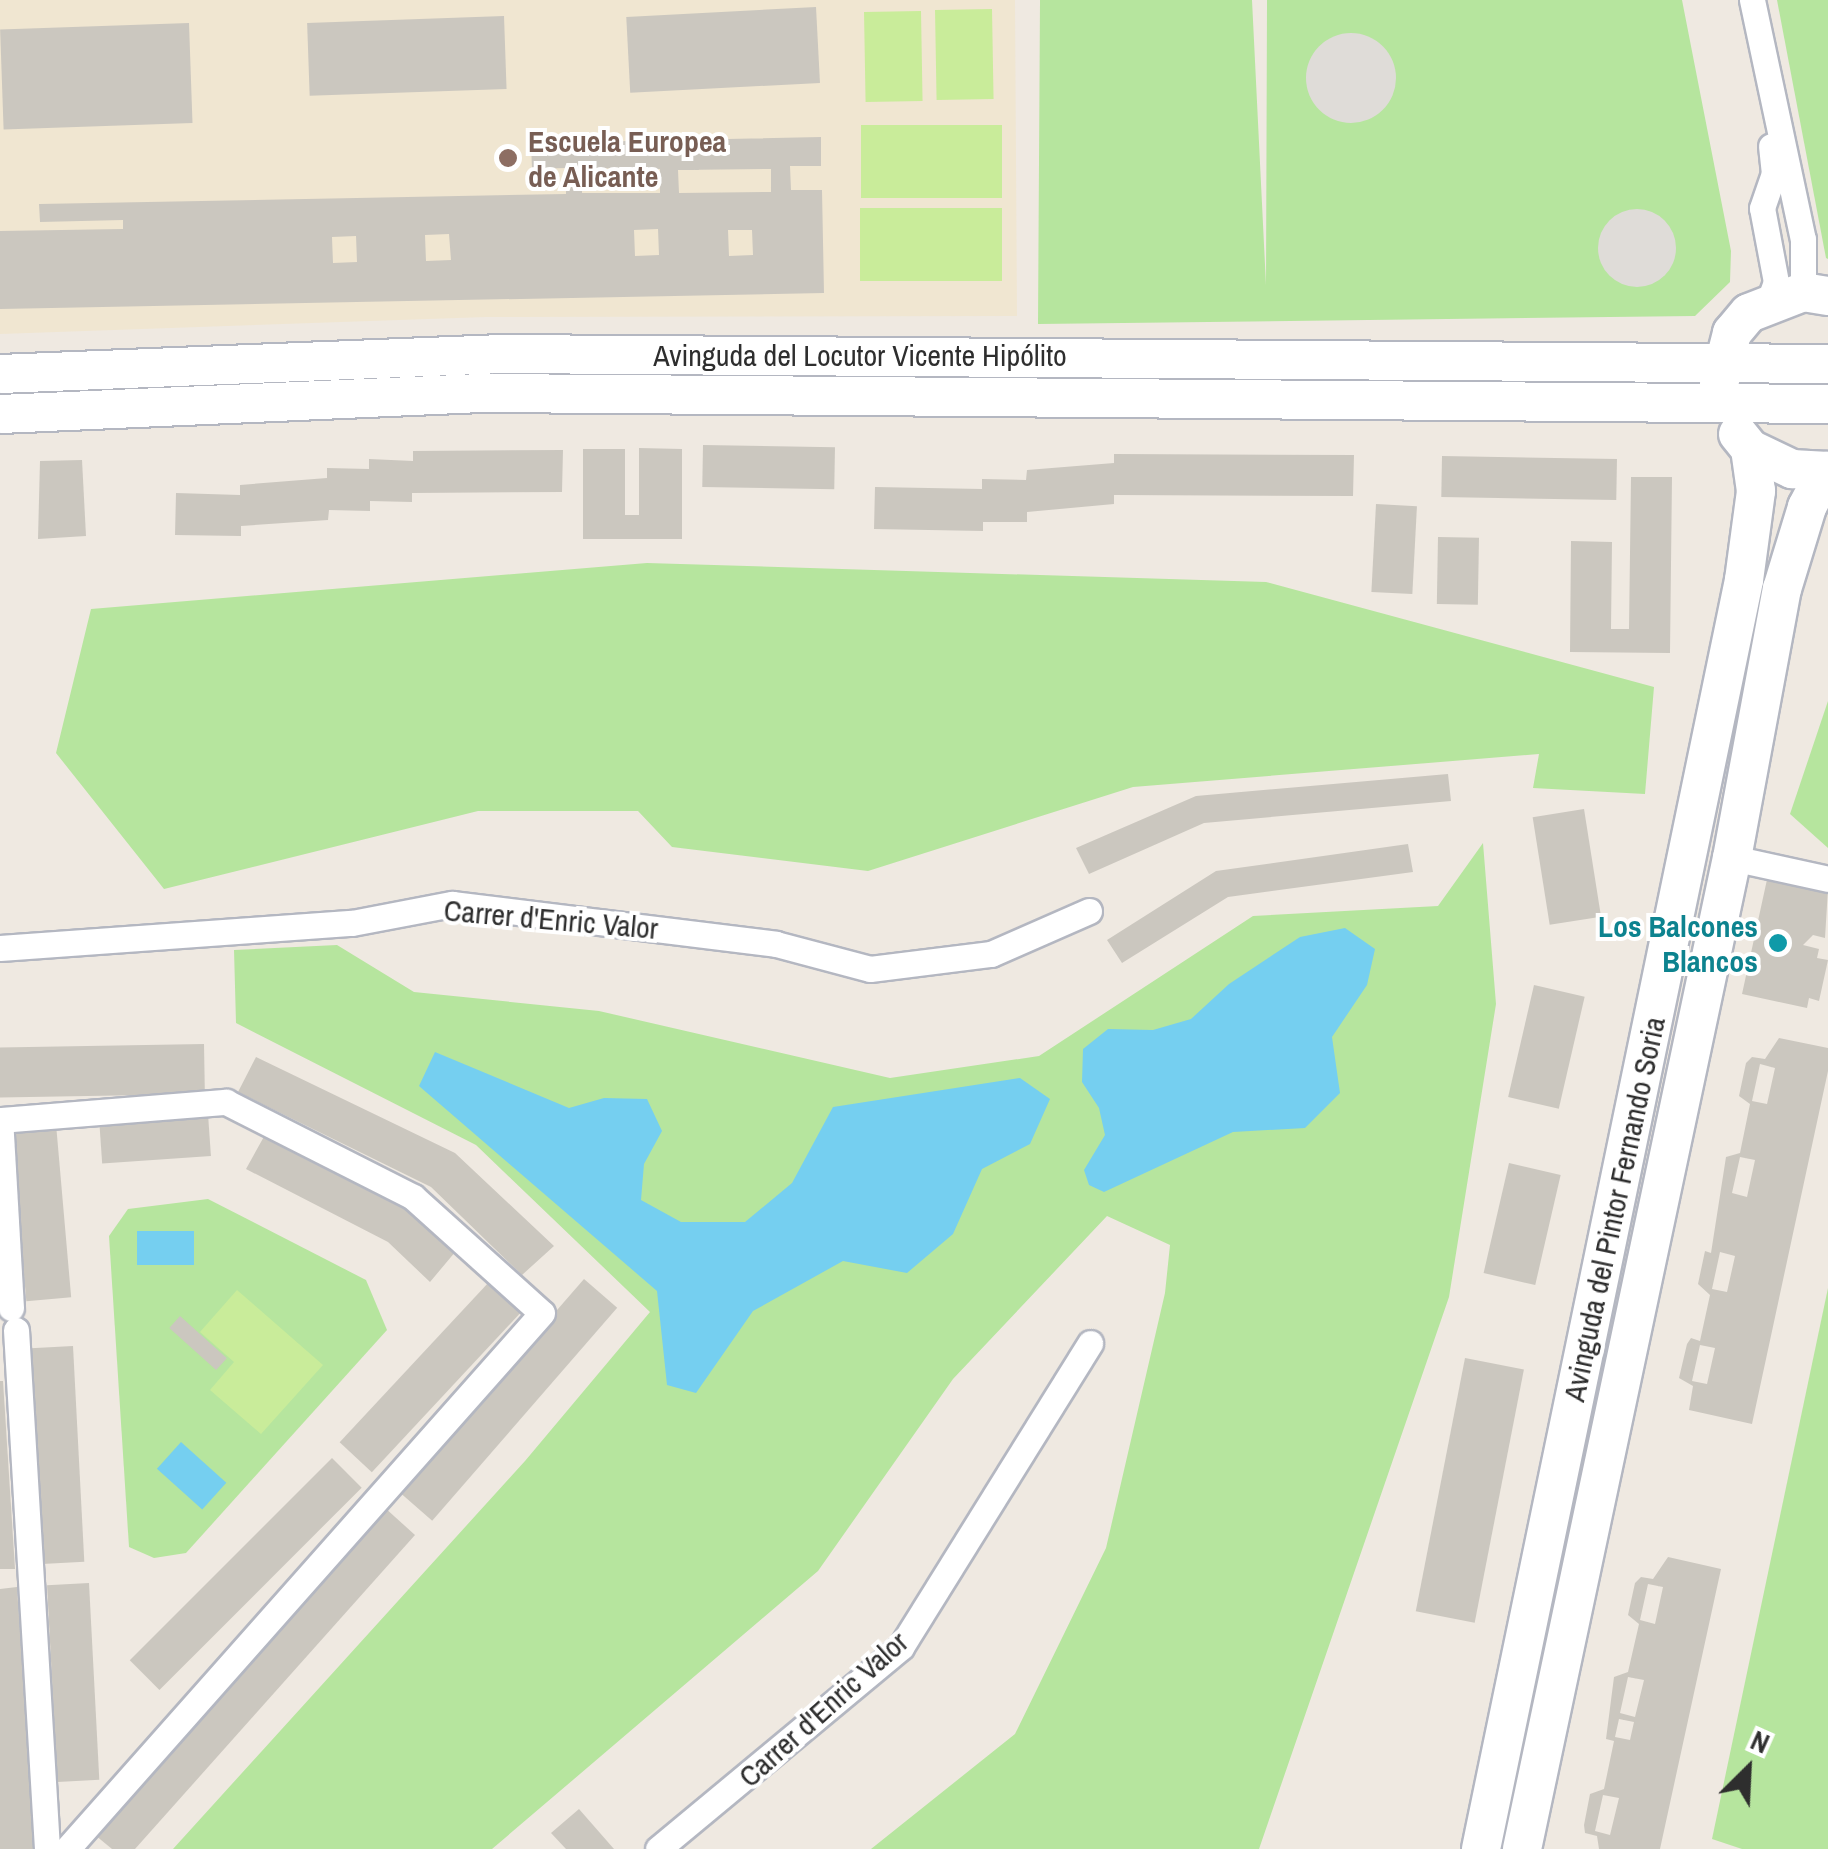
<!DOCTYPE html>
<html>
<head>
<meta charset="utf-8">
<style>
  body { margin:0 }
  #map { position:relative; width:1828px; height:1849px; overflow:hidden; background:#efe9e1; font-family:"Archivo Narrow",sans-serif }
  div>[style] { position:absolute }
  [style*='--x'] { left:calc(var(--x)*1px); top:calc(var(--y)*1px); width:calc(var(--w)*1px); rotate:calc(var(--a)*1deg) }
  .education>* { inset:0; background:#f0e6d1 }
  .green>* { inset:0; background:#b6e59e }
  .pitch>* { inset:0; background:#c9ec9a; transform-origin:0 0 }
  .plaza>* { inset:0; background:#dfdcd8 }
  .round { border-radius:50% }
  .water>* { inset:0; background:#75cff0; transform-origin:0 0 }
  .building>* { inset:0; background:#cbc7bf; transform-origin:0 0 }
  .roads { filter:drop-shadow(2px 0 #b4b7c1) drop-shadow(-2px 0 #b4b7c1) drop-shadow(0 2px #b4b7c1) drop-shadow(0 -2px #b4b7c1) }
  .street>* { height:25px; margin:-12.5px; padding:0 12.5px; transform-origin:12.5px; border-radius:12.5px; background:#fff }
  .secondary>* { height:38px; margin:-19px; padding:0 19px; transform-origin:19px; border-radius:19px; background:#fff }
  .dots>* { width:28px; height:28px; translate:-50% -50%; box-sizing:border-box; border:5px solid #fff; border-radius:50% }
  span { translate:-50% -50%; white-space:nowrap; text-align:center; line-height:1.15; -webkit-text-stroke:8px #fff; paint-order:stroke }
  .education-label { font-size:30px; color:#785e54; font-weight:700 }
  .left { translate:0 -50%; text-align:left }
  .street-label { font-size:30px; color:#2e2e2e }
  .culture-label { font-size:30px; color:#0d838f; font-weight:700 }
  .right { translate:-100% -50%; text-align:right }
  .north { position:absolute; left:1698px; top:1719px; width:100px; height:100px; -webkit-text-stroke:8px #fff; paint-order:stroke; rotate:24deg; font-size:28px; font-weight:700; line-height:40px; text-align:center; color:#2e2e2e }
  .north::after { content:''; display:block; margin:auto; width:35px; height:45px; background:#2e2e2e; clip-path:polygon(50% 0,100% 100%,50% 72%,0 100%) }
</style>
</head>
<body>
<div id="map">
  <div class="education">
    <div style="clip-path:polygon(0 0,1015px 0,1017px 316px,486px 317px,0 334px)"></div>
  </div>
  <div class="green">
    <div style="clip-path:polygon(1040px 0,1252px 0,1266px 285px,1267px 0,1682px 0,1731px 251px,1730px 282px,1695px 316px,1038px 324px)"></div>
    <div style="clip-path:polygon(1777px 0,1828px 0,1828px 259px,1826px 258px)"></div>
    <div style="clip-path:polygon(647px 563px,1266px 582px,1654px 687px,1645px 794px,1533px 788px,1539px 754px,1133px 787px,868px 871px,672px 847px,638px 811px,478px 811px,164px 889px,56px 753px,91px 609px)"></div>
    <div style="clip-path:polygon(1828px 701px,1828px 848px,1790px 814px)"></div>
    <div style="clip-path:polygon(1483px 843px,1496px 1004px,1449px 1297px,1259px 1849px,871px 1849px,1015px 1734px,1106px 1548px,1165px 1293px,1170px 1245px,1107px 1216px,953px 1379px,818px 1571px,492px 1849px,173px 1849px,525px 1461px,650px 1312px,476px 1145px,236px 1023px,234px 950px,337px 945px,414px 992px,599px 1011px,890px 1078px,1039px 1056px,1253px 916px,1438px 906px)"></div>
    <div style="clip-path:polygon(208px 1199px,366px 1280px,387px 1330px,186px 1553px,154px 1558px,129px 1547px,109px 1236px,128px 1209px)"></div>
    <div style="clip-path:polygon(1828px 1288px,1828px 1849px,1742px 1849px,1712px 1839px)"></div>
  </div>
  <div class="pitch">
    <div style="left:992px;top:9px;width:90px;height:57px;rotate:89deg"></div>
    <div style="left:921px;top:11px;width:90px;height:57px;rotate:89deg"></div>
    <div style="left:1002px;top:125px;width:73px;height:141px;rotate:90deg"></div>
    <div style="left:1002px;top:208px;width:73px;height:142px;rotate:90deg"></div>
    <div style="clip-path:polygon(237px 1290px,323px 1365px,261px 1434px,210px 1390px,234px 1362px,200px 1332px)"></div>
  </div>
  <div class="plaza">
    <div class="round" style="left:1306px;top:33px;width:90px;height:90px"></div>
    <div class="round" style="left:1598px;top:209px;width:78px;height:78px"></div>
  </div>
  <div class="water">
    <div style="clip-path:polygon(1345px 928px,1375px 949px,1367px 985px,1332px 1037px,1340px 1093px,1305px 1128px,1233px 1132px,1104px 1192px,1089px 1185px,1084px 1170px,1105px 1135px,1099px 1108px,1082px 1082px,1083px 1049px,1108px 1029px,1153px 1030px,1191px 1019px,1229px 984px,1300px 937px)"></div>
    <div style="clip-path:polygon(435px 1052px,569px 1108px,604px 1098px,647px 1099px,662px 1131px,644px 1164px,641px 1200px,681px 1222px,745px 1222px,792px 1183px,833px 1107px,1020px 1078px,1050px 1099px,1030px 1144px,982px 1169px,953px 1234px,907px 1273px,843px 1261px,753px 1311px,696px 1393px,667px 1385px,657px 1291px,419px 1086px)"></div>
    <div style="left:194px;top:1231px;width:34px;height:57px;rotate:90deg"></div>
    <div style="left:181px;top:1442px;width:61px;height:36px;rotate:42deg"></div>
  </div>
  <div class="building">
    <div style="left:816px;top:7px;width:76px;height:190px;rotate:87deg"></div>
    <div style="left:504px;top:16px;width:73px;height:197px;rotate:88deg"></div>
    <div style="left:189px;top:23px;width:100px;height:189px;rotate:88deg"></div>
    <div style="clip-path:polygon(evenodd,821px 137px,821px 166px,790px 166px,791px 190px,822px 190px,824px 293px,0 309px,0 231px,123px 229px,123px 220px,40px 222px,39px 204px,566px 194px,566px 168px,532px 169px,531px 143px,821px 137px,582px 168px,660px 169px,660px 193px,582px 193px,582px 168px,821px 137px,771px 169px,771px 192px,679px 193px,678px 170px,771px 169px,821px 137px,658px 229px,659px 255px,635px 256px,634px 230px,658px 229px,821px 137px,728px 230px,752px 230px,753px 255px,729px 256px,728px 230px,821px 137px,449px 234px,451px 260px,426px 261px,425px 235px,449px 234px,821px 137px,356px 236px,357px 262px,333px 263px,332px 237px,356px 236px)"></div>
    <div style="left:703px;top:445px;width:132px;height:42px;rotate:1deg"></div>
    <div style="clip-path:polygon(639px 448px,682px 449px,682px 539px,583px 539px,583px 449px,625px 449px,625px 515px,639px 515px)"></div>
    <div style="clip-path:polygon(563px 450px,562px 492px,412px 493px,412px 502px,370px 501px,370px 511px,329px 510px,328px 520px,241px 526px,241px 536px,175px 535px,176px 493px,240px 495px,240px 485px,327px 478px,327px 468px,369px 469px,369px 459px,413px 461px,413px 451px)"></div>
    <div style="clip-path:polygon(1114px 454px,1354px 455px,1353px 496px,1114px 495px,1114px 504px,1027px 512px,1027px 522px,983px 522px,983px 531px,874px 529px,875px 487px,982px 489px,982px 479px,1026px 480px,1027px 470px,1114px 463px)"></div>
    <div style="left:1442px;top:456px;width:175px;height:41px;rotate:1deg"></div>
    <div style="clip-path:polygon(82px 460px,86px 536px,38px 539px,40px 461px)"></div>
    <div style="clip-path:polygon(1631px 477px,1672px 477px,1670px 653px,1570px 652px,1571px 541px,1612px 542px,1611px 629px,1629px 629px)"></div>
    <div style="left:1376px;top:504px;width:41px;height:88px;rotate:3deg"></div>
    <div style="left:1438px;top:537px;width:41px;height:67px;rotate:1deg"></div>
    <div style="clip-path:polygon(1448px 774px,1451px 801px,1204px 823px,1089px 874px,1076px 848px,1196px 796px)"></div>
    <div style="left:1584px;top:809px;width:109px;height:52px;rotate:81deg"></div>
    <div style="clip-path:polygon(1408px 844px,1413px 872px,1228px 897px,1122px 963px,1107px 940px,1216px 871px)"></div>
    <div style="clip-path:polygon(1768px 875px,1828px 889px,1825px 938px,1813px 935px,1803px 945px,1819px 949px,1817px 958px,1828px 960px,1819px 1001px,1809px 998px,1807px 1008px,1742px 994px)"></div>
    <div style="left:1534px;top:985px;width:52px;height:115px;rotate:13deg"></div>
    <div style="clip-path:polygon(evenodd,1779px 1038px,1828px 1048px,1828px 1071px,1752px 1424px,1689px 1410px,1693px 1386px,1679px 1378px,1687px 1344px,1691px 1338px,1700px 1341px,1710px 1295px,1698px 1284px,1705px 1251px,1711px 1253px,1726px 1157px,1740px 1153px,1750px 1104px,1739px 1096px,1746px 1063px,1752px 1057px,1765px 1059px,1779px 1038px,1760px 1064px,1775px 1068px,1767px 1104px,1752px 1101px,1760px 1064px,1779px 1038px,1740px 1157px,1755px 1160px,1747px 1197px,1732px 1193px,1740px 1157px,1779px 1038px,1720px 1252px,1735px 1256px,1727px 1292px,1712px 1289px,1720px 1252px,1779px 1038px,1700px 1345px,1715px 1348px,1707px 1384px,1692px 1381px,1700px 1345px)"></div>
    <div style="left:204px;top:1044px;width:50px;height:205px;rotate:89deg"></div>
    <div style="clip-path:polygon(256px 1057px,455px 1153px,554px 1246px,522px 1275px,431px 1187px,238px 1092px)"></div>
    <div style="left:208px;top:1114px;width:42px;height:109px;rotate:86deg"></div>
    <div style="left:56px;top:1124px;width:174px;height:45px;rotate:85deg"></div>
    <div style="clip-path:polygon(266px 1133px,401px 1203px,456px 1251px,430px 1282px,388px 1242px,246px 1169px)"></div>
    <div style="left:1509px;top:1163px;width:53px;height:113px;rotate:13deg"></div>
    <div style="left:584px;top:1279px;width:44px;height:282px;rotate:41deg"></div>
    <div style="left:489px;top:1282px;width:44px;height:219px;rotate:43deg"></div>
    <div style="left:180px;top:1316px;width:63px;height:16px;rotate:42deg"></div>
    <div style="left:73px;top:1346px;width:216px;height:47px;rotate:87deg"></div>
    <div style="left:1465px;top:1358px;width:60px;height:258px;rotate:11deg"></div>
    <div style="clip-path:polygon(0 1381px,3px 1381px,15px 1569px,0 1569px)"></div>
    <div style="left:332px;top:1458px;width:42px;height:286px;rotate:45deg"></div>
    <div style="clip-path:polygon(384px 1507px,415px 1535px,135px 1849px,112px 1849px,95px 1835px)"></div>
    <div style="clip-path:polygon(evenodd,1668px 1557px,1721px 1569px,1660px 1849px,1599px 1849px,1597px 1836px,1585px 1833px,1584px 1825px,1590px 1794px,1604px 1789px,1614px 1741px,1606px 1739px,1614px 1677px,1628px 1672px,1639px 1624px,1628px 1615px,1635px 1583px,1641px 1577px,1653px 1579px,1668px 1557px,1648px 1584px,1663px 1587px,1655px 1624px,1640px 1620px,1648px 1584px,1668px 1557px,1628px 1677px,1644px 1680px,1635px 1717px,1620px 1713px,1628px 1677px,1668px 1557px,1619px 1719px,1634px 1722px,1630px 1740px,1615px 1737px,1619px 1719px,1668px 1557px,1603px 1795px,1619px 1798px,1610px 1835px,1595px 1831px,1603px 1795px)"></div>
    <div style="left:89px;top:1583px;width:197px;height:42px;rotate:87deg"></div>
    <div style="clip-path:polygon(17px 1587px,35px 1849px,0 1849px,0 1589px)"></div>
    <div style="clip-path:polygon(579px 1809px,614px 1849px,566px 1849px,551px 1833px)"></div>
  </div>
  <div class="roads">
    <div class="street">
      <div style="--x:1752;--y:0;--w:244;--a:78"></div>
      <div style="--x:1803;--y:239;--w:53;--a:90"></div>
      <div style="--x:1769;--y:301;--w:20;--a:-70"></div>
      <div style="--x:1776;--y:282;--w:75;--a:-100.7"></div>
      <div style="--x:1762;--y:208;--w:36;--a:-71"></div>
      <div style="--x:1774;--y:174;--w:28;--a:-96"></div>
      <div style="--x:1732;--y:858;--w:98;--a:12.3"></div>
      <div style="--x:0;--y:948;--w:353;--a:-4.1"></div>
      <div style="--x:352;--y:923;--w:102;--a:-10.8"></div>
      <div style="--x:452;--y:904;--w:326;--a:7"></div>
      <div style="--x:776;--y:944;--w:97;--a:14.9"></div>
      <div style="--x:870;--y:969;--w:122;--a:-7.1"></div>
      <div style="--x:991;--y:954;--w:107;--a:-23.7"></div>
      <div style="--x:11;--y:1308;--w:188;--a:-93.3"></div>
      <div style="--x:0;--y:1120;--w:227;--a:-4.6"></div>
      <div style="--x:226;--y:1102;--w:210;--a:26.9"></div>
      <div style="--x:413;--y:1197;--w:173;--a:42"></div>
      <div style="--x:542;--y:1313;--w:716;--a:131.55"></div>
      <div style="--x:16;--y:1330;--w:520;--a:86.58"></div>
      <div style="--x:658;--y:1849;--w:316;--a:-39.7"></div>
      <div style="--x:901;--y:1647;--w:358;--a:-58.1"></div>
    </div>
    <div class="secondary">
      <div style="--x:0;--y:374;--w:502;--a:-2.28"></div>
      <div style="--x:502;--y:354;--w:1326;--a:0.43"></div>
      <div style="--x:1719;--y:384;--w:53;--a:-75.7"></div>
      <div style="--x:1732;--y:333;--w:26;--a:-50"></div>
      <div style="--x:1749;--y:313;--w:58;--a:-21.3"></div>
      <div style="--x:1803;--y:292;--w:25;--a:9"></div>
      <div style="--x:0;--y:414;--w:488;--a:-2.5"></div>
      <div style="--x:488;--y:393;--w:1340;--a:0.47"></div>
      <div style="--x:1738;--y:434;--w:19;--a:51"></div>
      <div style="--x:1750;--y:449;--w:47;--a:25.5"></div>
      <div style="--x:1792;--y:469;--w:36;--a:3"></div>
      <div style="--x:1481;--y:1849;--w:1296;--a:-78.29"></div>
      <div style="--x:1744;--y:580;--w:90;--a:-82.3"></div>
      <div style="--x:1756;--y:491;--w:42;--a:-98.1"></div>
      <div style="--x:1522;--y:1849;--w:1013;--a:-78.04"></div>
      <div style="--x:1732;--y:858;--w:274;--a:-79.5"></div>
      <div style="--x:1782;--y:589;--w:86;--a:-73"></div>
      <div style="--x:1807;--y:507;--w:41;--a:-62.2"></div>
    </div>
  </div>
  <div class="dots">
    <div style="left:508px;top:158px;background:#8d6e63"></div>
    <div style="left:1778px;top:943px;background:#0f9aa8"></div>
  </div>
  <div class="education-label">
    <span class="left" style="left:528px;top:158px">Escuela Europea<br>de Alicante</span>
  </div>
  <div class="street-label">
    <span style="left:860px;top:355px">Avinguda del Locutor Vicente Hipólito</span>
    <span style="left:551px;top:919px;rotate:5deg">Carrer d'Enric Valor</span>
    <span style="left:1614px;top:1209px;rotate:-78deg">Avinguda del Pintor Fernando Soria</span>
    <span style="left:823px;top:1709px;rotate:-42deg">Carrer d'Enric Valor</span>
  </div>
  <div class="culture-label">
    <span class="right" style="left:1758px;top:943px">Los Balcones<br>Blancos</span>
  </div>
  <div class="north">N</div>
</div>
</body>
</html>
